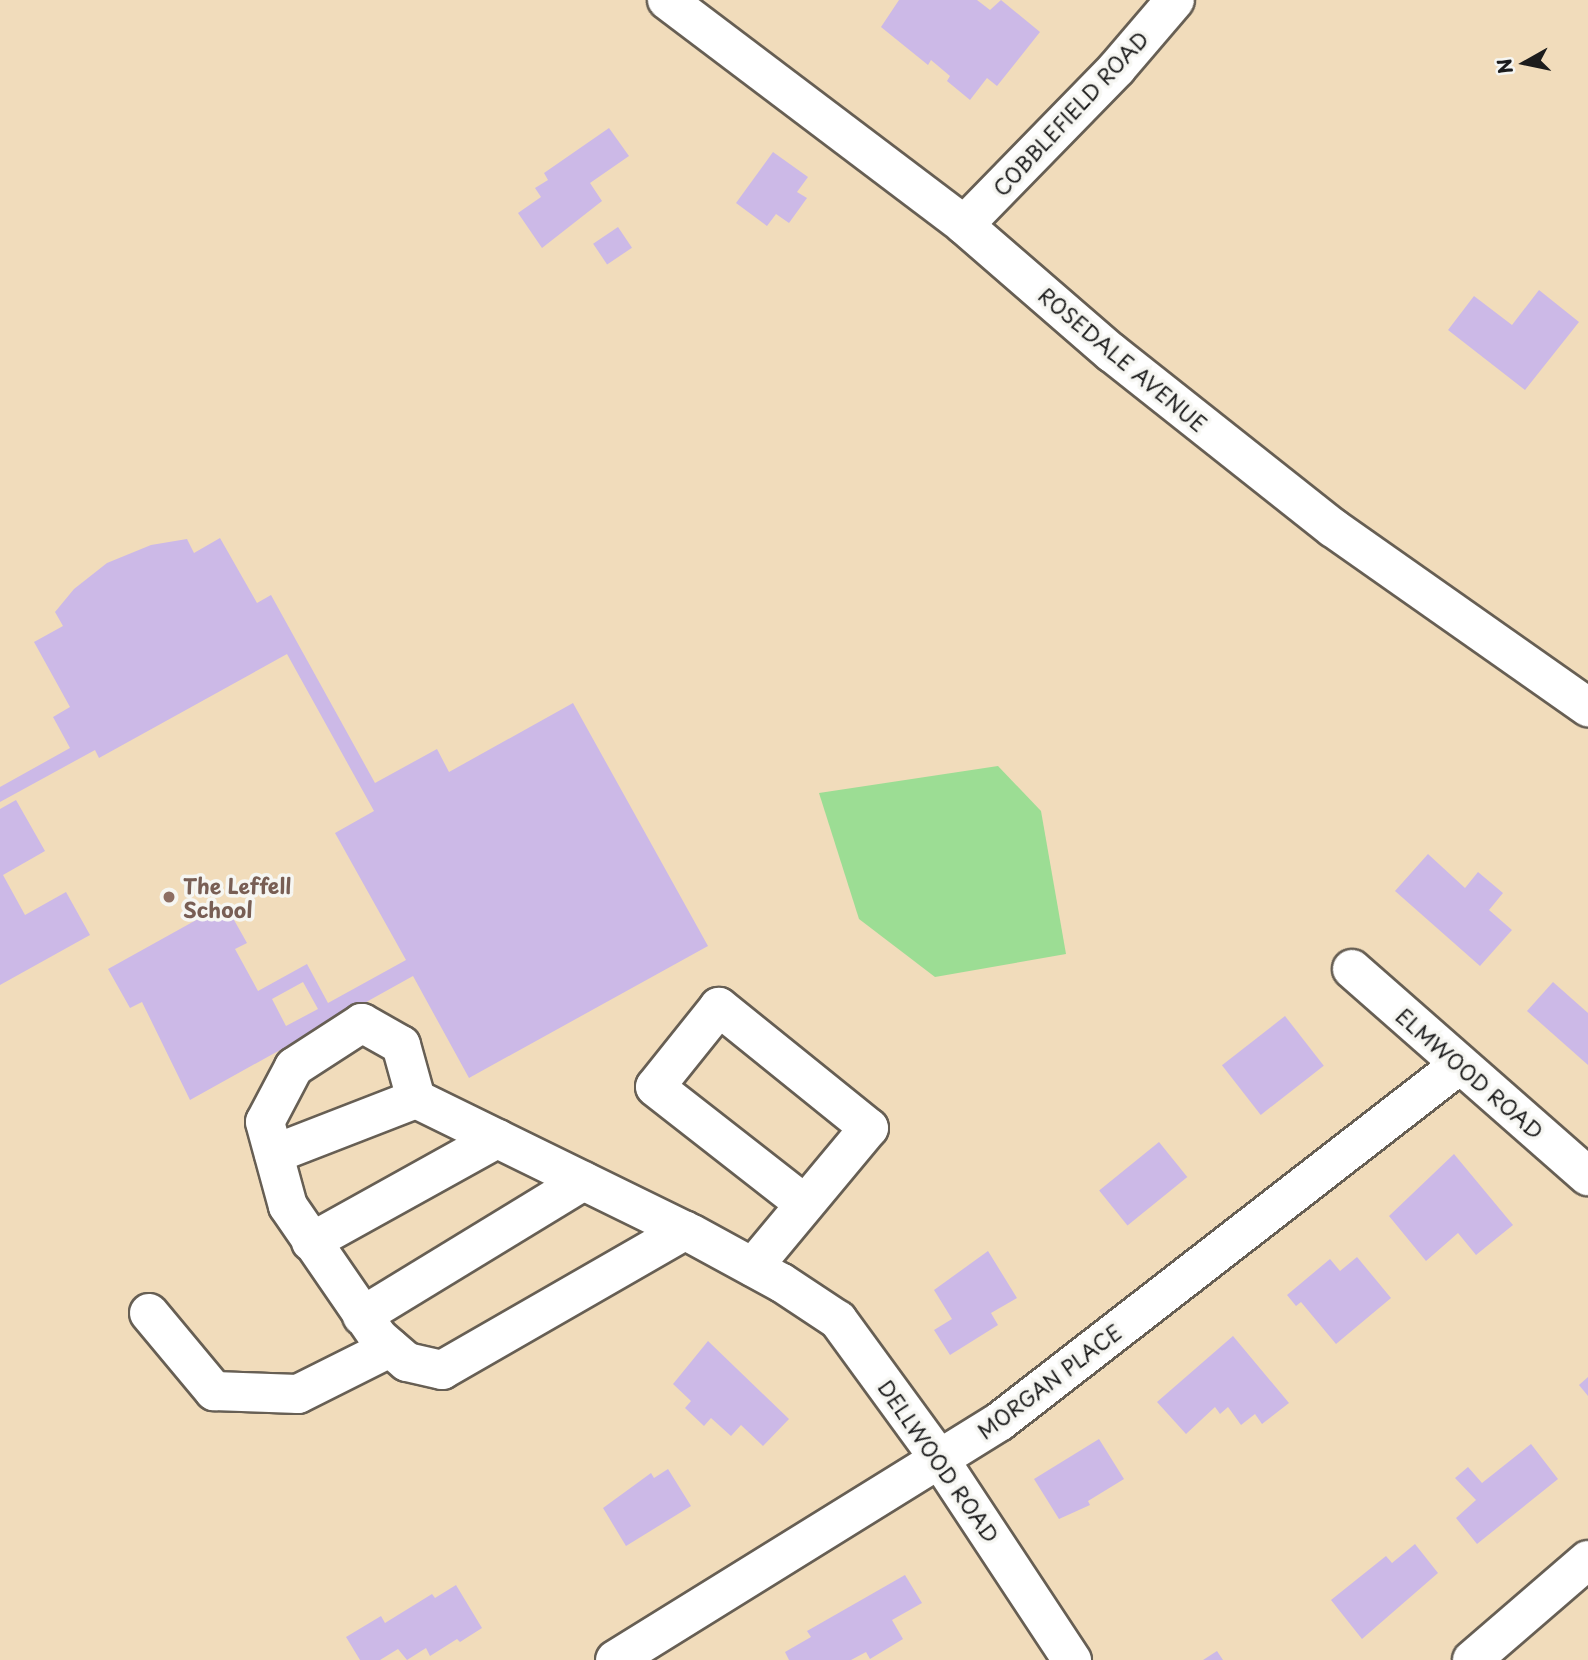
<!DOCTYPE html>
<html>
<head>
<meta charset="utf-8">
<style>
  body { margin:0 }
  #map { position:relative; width:1588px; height:1660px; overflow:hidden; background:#f1dcbb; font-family:"Playpen Sans",sans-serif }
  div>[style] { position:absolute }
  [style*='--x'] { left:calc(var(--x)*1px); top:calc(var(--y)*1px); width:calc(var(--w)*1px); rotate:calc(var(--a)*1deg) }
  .green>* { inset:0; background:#9cdd94 }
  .building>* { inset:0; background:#ccb9e7; transform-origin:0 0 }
  .roads { filter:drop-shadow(2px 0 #675f54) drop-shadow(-2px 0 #675f54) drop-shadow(0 2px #675f54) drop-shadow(0 -2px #675f54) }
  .minor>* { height:38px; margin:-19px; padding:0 19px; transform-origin:19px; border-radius:19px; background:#fff }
  .dots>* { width:19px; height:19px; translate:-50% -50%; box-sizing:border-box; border:4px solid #f6f6f2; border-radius:50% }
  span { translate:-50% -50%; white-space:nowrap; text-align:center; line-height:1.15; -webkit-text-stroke:7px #f6f6f2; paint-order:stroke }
  .street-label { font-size:21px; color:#1c1c1c }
  .education-label { font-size:21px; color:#785e54; font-weight:700 }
  .left { translate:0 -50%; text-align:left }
  .north { position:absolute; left:1490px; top:28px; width:70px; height:70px; -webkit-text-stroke:5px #f6f6f2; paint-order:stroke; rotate:261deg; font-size:19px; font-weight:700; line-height:28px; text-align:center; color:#1c1c1c }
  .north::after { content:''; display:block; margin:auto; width:24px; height:32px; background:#1c1c1c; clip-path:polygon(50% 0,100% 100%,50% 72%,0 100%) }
</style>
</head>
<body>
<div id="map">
  <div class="green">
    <div style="clip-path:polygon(998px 766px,1041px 811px,1066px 954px,935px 977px,859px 919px,819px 793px)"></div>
  </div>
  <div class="building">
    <div style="clip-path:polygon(899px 0,977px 0,990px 10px,1001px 0,1040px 32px,997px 86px,987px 78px,970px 100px,947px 81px,950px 76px,931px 60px,928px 65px,881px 27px)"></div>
    <div style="clip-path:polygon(609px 128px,629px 156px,590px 183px,602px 201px,542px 248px,518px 213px,541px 197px,535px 188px,548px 180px,544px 173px)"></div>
    <div style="clip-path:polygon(773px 152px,808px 177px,797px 192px,807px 198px,789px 223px,776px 214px,767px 226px,736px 203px)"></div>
    <div style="left:618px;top:227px;width:25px;height:30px;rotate:56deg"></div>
    <div style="clip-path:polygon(1539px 290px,1579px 322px,1525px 390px,1448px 330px,1474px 296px,1512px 325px)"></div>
    <div style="clip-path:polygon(evenodd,220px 538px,257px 603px,271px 595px,375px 783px,437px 749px,449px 772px,573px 703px,708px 946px,469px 1078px,413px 976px,190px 1100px,142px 1002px,130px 1008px,108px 969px,225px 904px,247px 943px,235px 949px,258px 991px,307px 964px,328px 1003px,406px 960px,335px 833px,374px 811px,287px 654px,99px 758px,95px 750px,0 802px,0 787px,70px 748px,53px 717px,70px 707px,34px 642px,63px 626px,55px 612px,74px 589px,107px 563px,151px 545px,187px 539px,194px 553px,220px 538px,303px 982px,318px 1009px,286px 1026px,272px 999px,303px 982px)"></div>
    <div style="clip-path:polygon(16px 800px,45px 851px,3px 875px,25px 915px,66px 892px,90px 935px,0 985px,0 809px)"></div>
    <div style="clip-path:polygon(1428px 854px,1465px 888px,1478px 872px,1503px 893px,1489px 910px,1512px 930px,1480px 966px,1395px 891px)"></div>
    <div style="clip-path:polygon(1553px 982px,1588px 1013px,1588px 1065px,1527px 1011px)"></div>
    <div style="left:1285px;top:1016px;width:63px;height:80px;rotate:52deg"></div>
    <div style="left:1159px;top:1142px;width:45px;height:77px;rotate:51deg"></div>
    <div style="clip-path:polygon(1454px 1154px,1513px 1225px,1476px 1255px,1458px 1233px,1426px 1261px,1389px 1216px)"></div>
    <div style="clip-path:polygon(988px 1251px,1017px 1298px,991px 1313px,998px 1325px,950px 1355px,934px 1330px,952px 1319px,934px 1290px)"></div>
    <div style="clip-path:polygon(1357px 1257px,1391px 1298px,1336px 1344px,1301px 1302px,1296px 1306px,1287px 1295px,1330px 1259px,1340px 1271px)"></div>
    <div style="clip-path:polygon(1233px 1336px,1289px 1403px,1262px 1424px,1255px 1414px,1241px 1425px,1228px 1407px,1220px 1414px,1215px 1407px,1186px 1434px,1157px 1402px)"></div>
    <div style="clip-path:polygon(708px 1341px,789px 1419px,763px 1446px,741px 1425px,731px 1436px,711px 1418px,704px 1426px,685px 1408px,691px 1401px,673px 1384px)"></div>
    <div style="clip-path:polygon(1588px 1377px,1588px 1396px,1579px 1385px)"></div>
    <div style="clip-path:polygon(1099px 1439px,1124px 1479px,1088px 1501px,1090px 1505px,1059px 1519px,1034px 1479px)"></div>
    <div style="clip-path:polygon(1531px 1444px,1558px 1479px,1477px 1544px,1456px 1518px,1476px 1500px,1455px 1478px,1468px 1467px,1482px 1483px)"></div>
    <div style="clip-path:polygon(668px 1469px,691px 1506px,626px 1546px,603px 1508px,651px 1473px,654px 1478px)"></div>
    <div style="clip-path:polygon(1415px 1544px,1438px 1573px,1362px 1639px,1331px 1600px,1386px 1556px,1392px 1563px)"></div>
    <div style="clip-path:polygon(905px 1575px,922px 1603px,892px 1620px,903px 1639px,870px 1659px,866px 1652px,851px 1660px,789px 1660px,785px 1652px,811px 1637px,807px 1631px)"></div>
    <div style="clip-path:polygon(456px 1585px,482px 1628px,460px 1642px,457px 1639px,430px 1656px,426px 1648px,407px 1660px,398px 1649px,380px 1660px,360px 1660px,346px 1637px,381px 1616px,385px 1623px,432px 1594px,435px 1598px)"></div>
    <div style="clip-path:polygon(1217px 1651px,1223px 1660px,1203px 1660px)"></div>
  </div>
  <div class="roads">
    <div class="minor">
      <div style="--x:667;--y:0;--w:373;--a:37.1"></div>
      <div style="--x:964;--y:225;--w:196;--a:40.9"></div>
      <div style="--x:1112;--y:353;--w:282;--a:38.4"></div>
      <div style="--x:1333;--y:528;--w:312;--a:35.1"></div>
      <div style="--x:964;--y:225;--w:219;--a:-45.7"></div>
      <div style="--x:1117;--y:68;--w:89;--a:-49.5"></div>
      <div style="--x:1352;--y:969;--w:314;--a:41.3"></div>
      <div style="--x:416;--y:1099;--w:56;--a:-105.5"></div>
      <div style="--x:401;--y:1045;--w:45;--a:-150.6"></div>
      <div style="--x:362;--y:1023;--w:81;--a:147.1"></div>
      <div style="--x:294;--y:1067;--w:62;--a:117.8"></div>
      <div style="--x:265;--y:1122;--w:87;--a:74.7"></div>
      <div style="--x:288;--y:1206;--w:159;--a:55.5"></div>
      <div style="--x:378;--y:1337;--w:38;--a:41"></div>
      <div style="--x:407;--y:1362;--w:36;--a:13"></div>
      <div style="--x:442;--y:1370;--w:280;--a:-29.9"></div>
      <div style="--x:274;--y:1154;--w:152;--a:-21.2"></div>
      <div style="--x:416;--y:1099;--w:307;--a:26.1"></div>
      <div style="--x:692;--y:1234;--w:102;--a:28.6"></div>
      <div style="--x:782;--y:1283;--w:67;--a:33.5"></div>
      <div style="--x:838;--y:1320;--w:173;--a:53.9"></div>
      <div style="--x:940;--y:1460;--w:240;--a:56.6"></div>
      <div style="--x:311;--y:1242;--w:213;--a:-29"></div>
      <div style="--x:753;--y:1267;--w:181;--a:-50.2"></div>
      <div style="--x:869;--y:1128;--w:193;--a:-141.1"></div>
      <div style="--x:719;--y:1007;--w:102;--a:128.7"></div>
      <div style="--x:655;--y:1087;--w:190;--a:38"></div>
      <div style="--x:149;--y:1313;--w:102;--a:50.2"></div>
      <div style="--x:214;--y:1391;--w:84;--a:2"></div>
      <div style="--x:298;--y:1394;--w:103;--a:-26.6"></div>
      <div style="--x:362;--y:1316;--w:259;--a:-31.4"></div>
      <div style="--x:615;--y:1660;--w:452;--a:-31.8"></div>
      <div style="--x:999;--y:1422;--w:581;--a:-37.8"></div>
      <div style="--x:1472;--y:1660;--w:153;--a:-40.8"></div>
    </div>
  </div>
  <div class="dots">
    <div style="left:169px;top:897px;background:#8d6e63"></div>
  </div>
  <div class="street-label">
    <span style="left:1070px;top:113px;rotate:-47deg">COBBLEFIELD ROAD</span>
    <span style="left:1123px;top:359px;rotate:40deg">ROSEDALE AVENUE</span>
    <span style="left:1470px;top:1073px;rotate:41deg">ELMWOOD ROAD</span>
    <span style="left:1049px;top:1381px;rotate:-37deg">MORGAN PLACE</span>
    <span style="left:939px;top:1461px;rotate:55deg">DELLWOOD ROAD</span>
  </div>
  <div class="education-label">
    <span class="left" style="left:183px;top:897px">The Leffell<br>School</span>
  </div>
  <div class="north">N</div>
</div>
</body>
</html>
